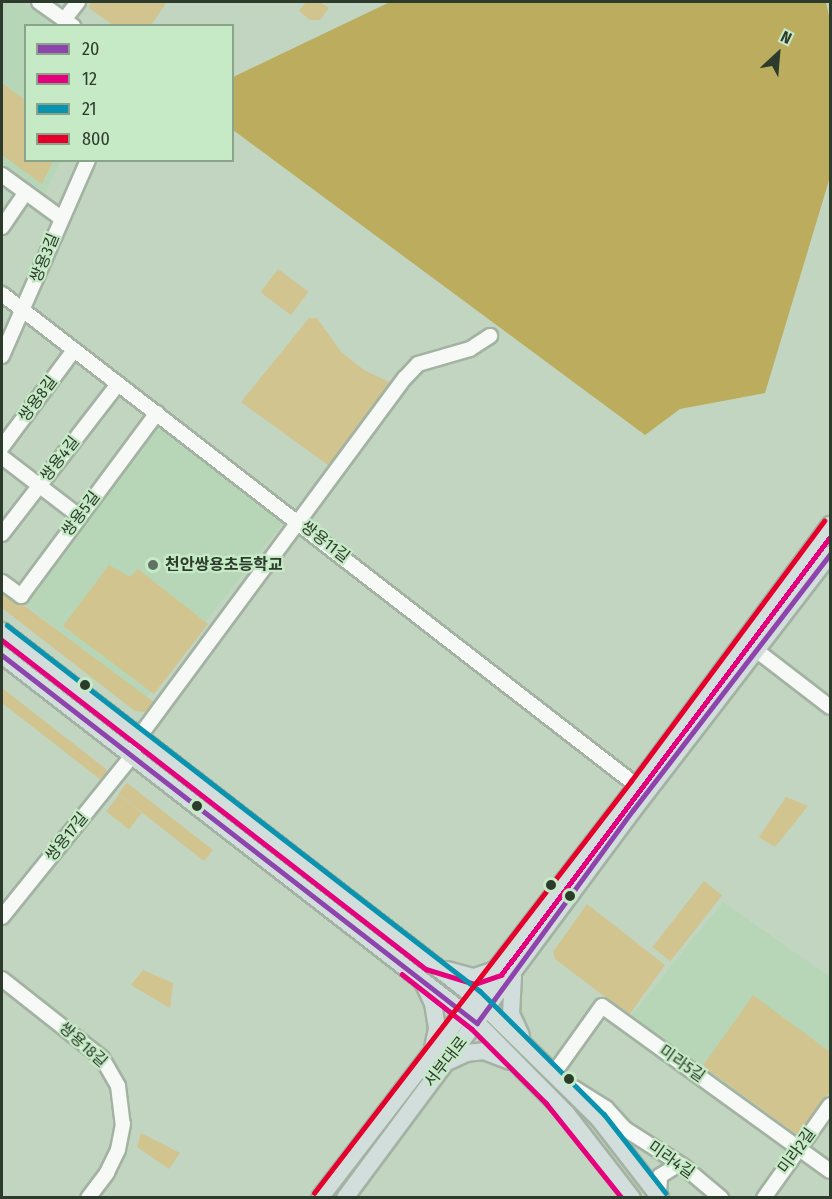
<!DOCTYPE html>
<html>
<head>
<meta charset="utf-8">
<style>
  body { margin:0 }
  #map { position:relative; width:832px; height:1199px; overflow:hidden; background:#c2d5c1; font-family:"Fira Sans Condensed","Noto Sans KR",sans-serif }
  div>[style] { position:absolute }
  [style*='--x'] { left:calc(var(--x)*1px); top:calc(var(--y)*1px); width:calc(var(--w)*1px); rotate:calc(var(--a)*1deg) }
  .built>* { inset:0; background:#b7d6b7; transform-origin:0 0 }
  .green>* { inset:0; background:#d1c48e; transform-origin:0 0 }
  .forest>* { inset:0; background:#bcac5d }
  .roads { filter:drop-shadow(2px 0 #a3b2a3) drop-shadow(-2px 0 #a3b2a3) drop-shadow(0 2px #a3b2a3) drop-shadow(0 -2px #a3b2a3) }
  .minor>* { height:14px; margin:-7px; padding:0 7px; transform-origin:7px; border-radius:7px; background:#f6f9f6 }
  .major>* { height:16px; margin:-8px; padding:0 8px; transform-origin:8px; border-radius:8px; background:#d2dedb }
  .bus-1>* { height:4.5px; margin:-2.25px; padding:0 2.25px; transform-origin:2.25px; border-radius:2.25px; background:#8e44ad }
  .bus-2>* { height:4.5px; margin:-2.25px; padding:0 2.25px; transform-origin:2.25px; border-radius:2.25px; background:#e5007d }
  .bus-3>* { height:4.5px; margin:-2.25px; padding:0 2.25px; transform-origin:2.25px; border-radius:2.25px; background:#0993ae }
  .bus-4>* { height:4.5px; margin:-2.25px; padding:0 2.25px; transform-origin:2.25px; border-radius:2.25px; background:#e4002b }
  .dots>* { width:16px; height:16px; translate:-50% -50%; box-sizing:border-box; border:3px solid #c6eac6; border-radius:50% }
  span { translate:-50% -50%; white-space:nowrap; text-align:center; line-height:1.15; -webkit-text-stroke:4.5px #c6eac6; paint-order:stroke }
  .street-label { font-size:16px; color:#2d3b2d }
  .poi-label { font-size:16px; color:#2d3b2d; font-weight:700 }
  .left { translate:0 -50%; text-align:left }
  .frame { position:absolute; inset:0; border:3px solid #2d3b2d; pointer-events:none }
  .legend { position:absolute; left:24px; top:24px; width:210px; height:138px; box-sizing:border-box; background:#c6eac6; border:2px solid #89a489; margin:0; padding:8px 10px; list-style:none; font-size:18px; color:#2d3b2d }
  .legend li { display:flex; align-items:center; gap:12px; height:30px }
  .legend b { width:30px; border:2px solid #89a489 }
  .north { position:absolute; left:748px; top:24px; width:60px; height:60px; -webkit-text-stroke:4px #c6eac6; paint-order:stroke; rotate:26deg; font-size:16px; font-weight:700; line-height:24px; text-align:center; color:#2d3b2d }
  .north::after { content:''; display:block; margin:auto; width:21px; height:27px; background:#2d3b2d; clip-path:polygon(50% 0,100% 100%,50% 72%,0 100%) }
</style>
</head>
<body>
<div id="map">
  <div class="built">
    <div style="clip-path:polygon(2px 2px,22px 2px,53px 25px,26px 26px,26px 160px,61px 161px,45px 193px,2px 163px)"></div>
    <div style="left:156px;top:424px;width:161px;height:223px;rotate:38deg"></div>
    <div style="clip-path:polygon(723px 902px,830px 977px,830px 1097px,801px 1141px,630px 1017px)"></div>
  </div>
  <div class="green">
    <div style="clip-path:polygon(91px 2px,167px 2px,151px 25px,114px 26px,89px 8px)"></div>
    <div style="clip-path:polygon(306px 2px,320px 2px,329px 8px,320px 20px,310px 20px,299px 11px)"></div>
    <div style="clip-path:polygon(2px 83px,25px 100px,26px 160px,53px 161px,42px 184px,2px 155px)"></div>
    <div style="left:278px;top:269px;width:38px;height:29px;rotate:37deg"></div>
    <div style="clip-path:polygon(309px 318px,317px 318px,341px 352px,364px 370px,391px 383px,332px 468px,241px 402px)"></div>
    <div style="clip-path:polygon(109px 565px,130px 577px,138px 569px,208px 624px,154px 694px,63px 626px)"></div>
    <div style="clip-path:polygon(2px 589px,155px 703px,153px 708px,147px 712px,135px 711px,2px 608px)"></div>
    <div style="clip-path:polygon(2px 688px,106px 769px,107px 773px,101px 780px,2px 703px)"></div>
    <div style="left:127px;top:783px;width:109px;height:14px;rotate:38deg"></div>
    <div style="left:119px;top:795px;width:29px;height:21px;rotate:38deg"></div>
    <div style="clip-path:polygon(786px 797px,808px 806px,775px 847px,759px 837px)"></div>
    <div style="left:704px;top:881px;width:23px;height:84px;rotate:38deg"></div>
    <div style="clip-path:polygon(587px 904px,665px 965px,629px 1015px,555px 959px,553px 952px)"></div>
    <div style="clip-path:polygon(143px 970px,173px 983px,170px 1008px,131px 985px)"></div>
    <div style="clip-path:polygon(753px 995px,830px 1052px,830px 1091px,800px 1137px,703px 1066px)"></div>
    <div style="clip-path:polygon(141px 1133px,180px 1153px,169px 1169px,137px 1147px)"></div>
  </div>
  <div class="forest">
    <div style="clip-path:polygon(390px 2px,826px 2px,830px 21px,830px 177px,765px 393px,680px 409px,645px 435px,233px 130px,233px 77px)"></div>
  </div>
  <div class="roads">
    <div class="minor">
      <div style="--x:39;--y:2;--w:42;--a:35.2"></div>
      <div style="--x:67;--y:16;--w:18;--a:-52"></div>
      <div style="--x:2;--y:175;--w:73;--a:36.1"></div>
      <div style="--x:2;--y:227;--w:42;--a:-55.6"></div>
      <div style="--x:2;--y:294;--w:813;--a:37.76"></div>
      <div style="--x:2;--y:356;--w:214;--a:-66.3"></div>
      <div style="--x:2;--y:447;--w:121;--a:-53.4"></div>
      <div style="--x:2;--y:457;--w:97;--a:37.5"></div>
      <div style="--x:2;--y:534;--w:190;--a:-52.3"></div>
      <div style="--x:2;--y:582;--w:24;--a:36"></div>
      <div style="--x:21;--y:596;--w:228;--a:-53.4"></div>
      <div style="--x:756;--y:650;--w:93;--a:37.6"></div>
      <div style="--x:2;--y:917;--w:207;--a:-51.1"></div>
      <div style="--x:132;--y:756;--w:20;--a:-70"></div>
      <div style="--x:139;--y:737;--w:447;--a:-53.5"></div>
      <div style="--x:405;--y:378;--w:19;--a:-47"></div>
      <div style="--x:418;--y:364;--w:54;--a:-16.1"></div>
      <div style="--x:470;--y:349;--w:24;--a:-33"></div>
      <div style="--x:2;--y:979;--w:127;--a:38.3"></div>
      <div style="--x:102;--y:1058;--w:32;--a:60"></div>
      <div style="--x:118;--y:1086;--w:38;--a:83"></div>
      <div style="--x:123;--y:1124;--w:26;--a:101"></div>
      <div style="--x:118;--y:1150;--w:25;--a:116"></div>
      <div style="--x:107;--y:1173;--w:31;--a:127"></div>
      <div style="--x:554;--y:1073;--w:82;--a:-54.4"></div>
      <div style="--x:602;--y:1006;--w:281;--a:35.9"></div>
      <div style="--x:574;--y:1088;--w:38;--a:32"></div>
      <div style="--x:606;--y:1108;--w:28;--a:48"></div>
      <div style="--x:625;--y:1129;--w:69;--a:32.5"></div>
      <div style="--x:683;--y:1166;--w:50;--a:40.1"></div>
      <div style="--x:659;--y:1195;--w:19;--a:-87"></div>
      <div style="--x:660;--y:1176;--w:22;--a:-32"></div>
      <div style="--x:764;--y:1198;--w:114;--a:-54.6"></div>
    </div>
    <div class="major">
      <div style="--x:2;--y:631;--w:598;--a:37.73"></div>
      <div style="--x:475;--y:997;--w:174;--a:44.5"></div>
      <div style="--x:599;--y:1119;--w:100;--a:52.3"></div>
      <div style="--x:2;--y:655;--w:601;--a:37.77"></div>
      <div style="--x:477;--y:1023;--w:127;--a:45.3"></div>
      <div style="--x:566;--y:1113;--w:108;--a:52.2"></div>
      <div style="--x:447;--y:970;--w:28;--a:15"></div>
      <div style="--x:474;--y:977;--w:22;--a:-18"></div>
      <div style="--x:513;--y:976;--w:38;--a:93"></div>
      <div style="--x:511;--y:1014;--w:23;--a:65"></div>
      <div style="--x:424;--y:984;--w:21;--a:65"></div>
      <div style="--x:433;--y:1003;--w:26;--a:81"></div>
      <div style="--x:437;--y:1029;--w:19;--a:102"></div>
      <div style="--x:447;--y:1062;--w:21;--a:-25"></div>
      <div style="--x:466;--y:1053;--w:18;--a:-6"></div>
      <div style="--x:484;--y:1051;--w:28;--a:21"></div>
      <div style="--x:320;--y:1198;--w:520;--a:-52.42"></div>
      <div style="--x:637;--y:786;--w:325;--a:-53.5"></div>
      <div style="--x:345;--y:1198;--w:483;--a:-53.4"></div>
      <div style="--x:633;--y:810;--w:323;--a:-52.4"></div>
    </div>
  </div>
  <div class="bus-1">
    <div style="--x:2;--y:655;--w:601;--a:37.77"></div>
    <div style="--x:477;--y:1023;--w:264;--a:-53.8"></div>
    <div style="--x:633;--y:810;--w:323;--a:-52.4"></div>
  </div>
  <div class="bus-2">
    <div style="--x:2;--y:640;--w:537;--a:37.81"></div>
    <div style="--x:426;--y:969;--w:51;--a:17"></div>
    <div style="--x:475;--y:984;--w:28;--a:-19"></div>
    <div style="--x:501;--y:975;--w:548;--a:-53.09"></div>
    <div style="--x:402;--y:974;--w:89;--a:38.2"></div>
    <div style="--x:472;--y:1029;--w:105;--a:45"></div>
    <div style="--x:546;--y:1103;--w:122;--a:51.3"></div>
  </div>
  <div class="bus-3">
    <div style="--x:7;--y:625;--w:598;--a:37.73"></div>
    <div style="--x:480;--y:991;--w:175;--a:44.8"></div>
    <div style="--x:604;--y:1114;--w:100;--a:51.9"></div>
  </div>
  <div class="bus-4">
    <div style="--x:314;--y:1193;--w:520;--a:-52.42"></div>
    <div style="--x:631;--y:781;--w:324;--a:-53.4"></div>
  </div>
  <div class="dots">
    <div style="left:153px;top:565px;background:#617161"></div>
    <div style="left:85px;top:685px;background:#2d3b2d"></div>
    <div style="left:197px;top:806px;background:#2d3b2d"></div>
    <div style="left:551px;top:885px;background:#2d3b2d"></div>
    <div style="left:570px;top:896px;background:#2d3b2d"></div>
    <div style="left:569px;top:1079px;background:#2d3b2d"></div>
  </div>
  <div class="street-label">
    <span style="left:45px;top:258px;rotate:-68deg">쌍용3길</span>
    <span style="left:38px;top:399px;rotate:-53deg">쌍용8길</span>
    <span style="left:60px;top:459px;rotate:-52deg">쌍용4길</span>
    <span style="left:81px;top:514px;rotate:-53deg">쌍용5길</span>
    <span style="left:325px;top:542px;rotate:38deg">쌍용11길</span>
    <span style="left:67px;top:837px;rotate:-51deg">쌍용17길</span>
    <span style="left:83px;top:1045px;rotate:42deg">쌍용18길</span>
    <span style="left:446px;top:1062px;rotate:-52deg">서부대로</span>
    <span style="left:682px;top:1064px;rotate:35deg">미라5길</span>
    <span style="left:797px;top:1151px;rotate:-54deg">미라2길</span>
    <span style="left:671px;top:1160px;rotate:35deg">미라4길</span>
  </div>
  <div class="poi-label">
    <span class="left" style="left:165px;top:565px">천안쌍용초등학교</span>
  </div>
  <div class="frame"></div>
  <ul class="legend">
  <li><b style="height:8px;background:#8e44ad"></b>20</li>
  <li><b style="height:8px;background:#e5007d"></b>12</li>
  <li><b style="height:8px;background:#0993ae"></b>21</li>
  <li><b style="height:8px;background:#e4002b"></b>800</li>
  </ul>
  <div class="north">N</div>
</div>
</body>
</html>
